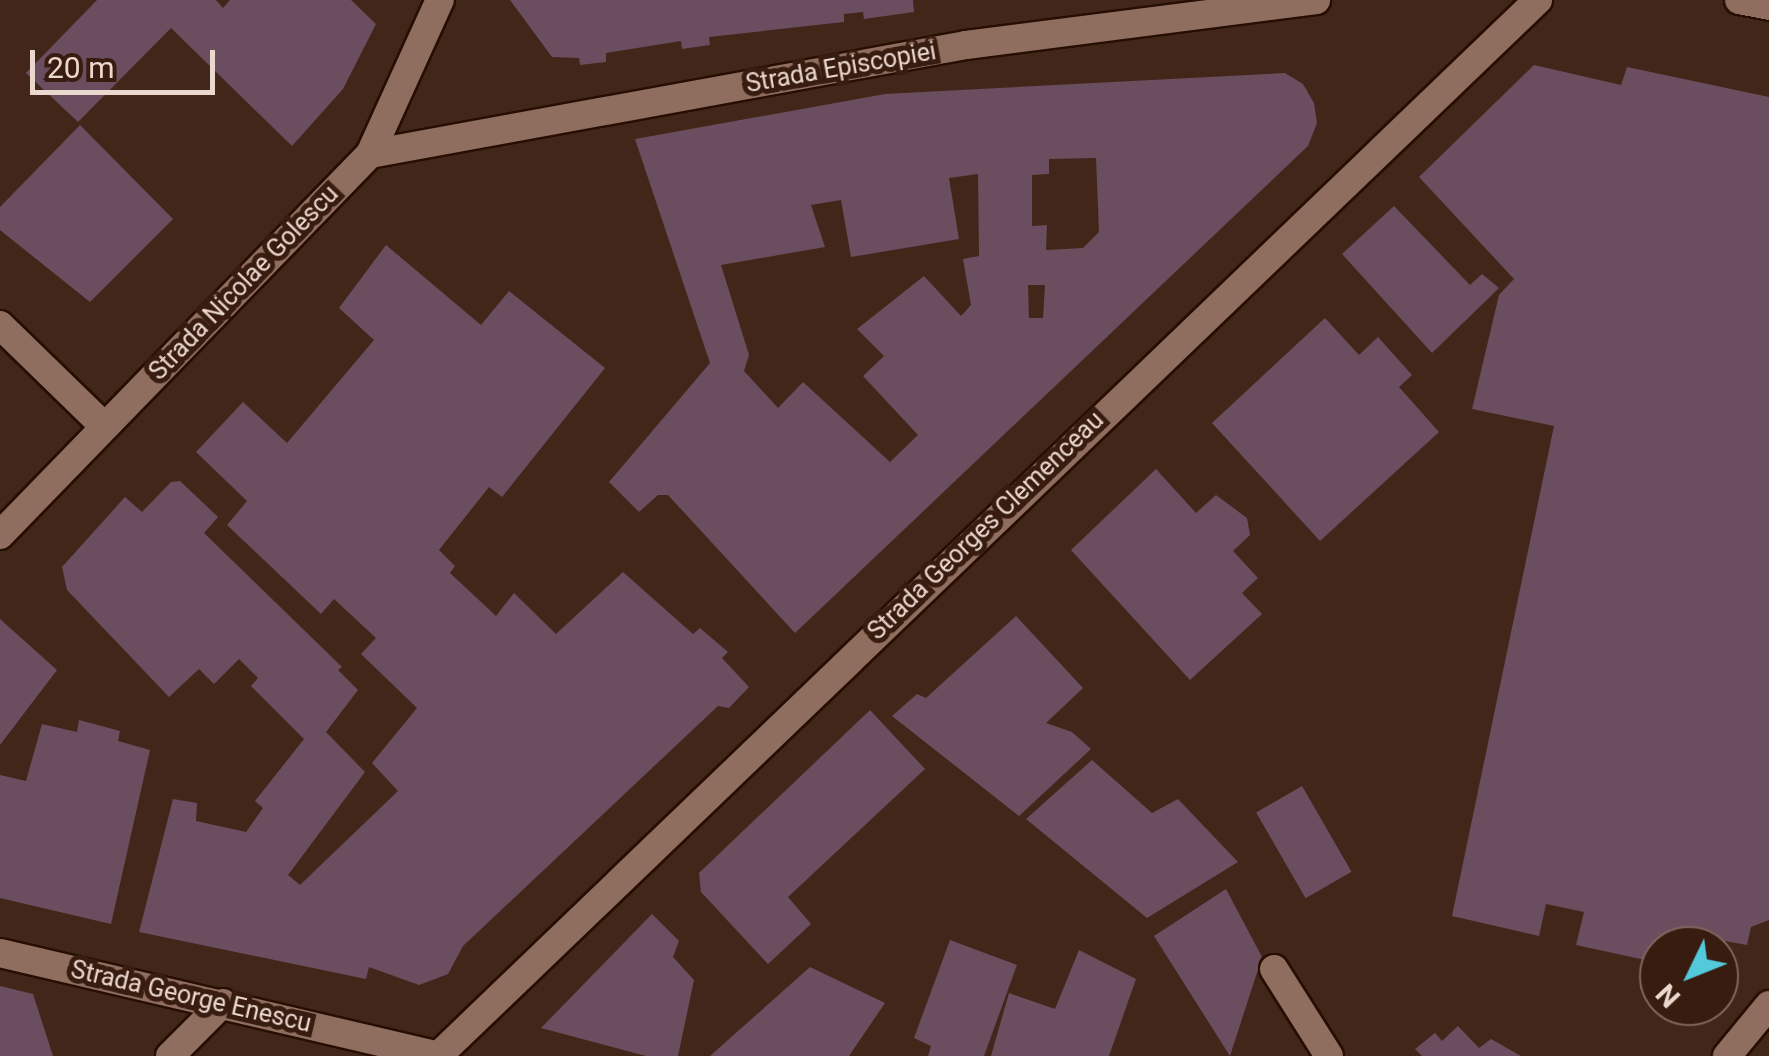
<!DOCTYPE html>
<html>
<head>
<meta charset="utf-8">
<style>
	body { margin:0 }
	#map { position:relative; width:1769px; height:1056px; overflow:hidden; background:#422619; font-family:Roboto,sans-serif }
	div>[style] { position:absolute }
	.building>* { inset:0; background:#6b4d60; transform-origin:0 0 }
	.roads { filter:drop-shadow(2px 0 #270e03) drop-shadow(-2px 0 #270e03) drop-shadow(0 2px #270e03) drop-shadow(0 -2px #270e03) }
	.minor>* { height:28px; margin:-14px; padding:0 14px; transform-origin:14px; border-radius:14px; background:#906e5f }
	.tertiary>* { height:28px; margin:-14px; padding:0 14px; transform-origin:14px; border-radius:14px; background:#906e5f }
	span { translate:-50% -50%; white-space:nowrap; text-align:center; line-height:1.15; -webkit-text-stroke:10px #371c0f; paint-order:stroke }
	.street-label { font-size:25px; color:#ead7ce }
	.north { position:absolute; left:1639px; top:926px; width:100px; height:100px; box-sizing:border-box; background:#371c0f; border:2px solid #7f675b; border-radius:50%; rotate:227deg; font-size:28px; font-weight:700; line-height:40px; text-align:center; color:#ead7ce }
	.north::after { content:''; display:block; margin:auto; width:35px; height:45px; background:#53cadc; clip-path:polygon(50% 0,100% 100%,50% 72%,0 100%) }
	.scale { position:absolute; left:30px; top:50px; width:185px; height:45px; box-sizing:border-box; border:5px solid #ead7ce; border-top:0; padding-left:12px; font-size:30px; line-height:35px; white-space:nowrap; color:#ead7ce; -webkit-text-stroke:8px #371c0f; paint-order:stroke }
</style>
</head>
<body>
<div id="map">
	<div class="building">
		<i style="clip-path:polygon(97px 0,216px 0,223px 8px,230px 0,351px 0,376px 24px,343px 89px,292px 146px,171px 28px,78px 122px,26px 73px)"></i>
		<i style="clip-path:polygon(510px 0,913px 0,914px 12px,864px 19px,863px 12px,844px 14px,844px 22px,709px 37px,710px 45px,682px 49px,681px 41px,606px 53px,606px 62px,580px 65px,579px 58px,552px 57px)"></i>
		<i style="clip-path:polygon(1534px 65px,1621px 85px,1627px 67px,1769px 97px,1769px 920px,1751px 927px,1747px 945px,1702px 937px,1701px 946px,1659px 946px,1659px 963px,1576px 945px,1584px 912px,1546px 904px,1539px 936px,1452px 916px,1554px 426px,1472px 409px,1499px 295px,1514px 279px,1419px 177px)"></i>
		<i style="clip-path:polygon(evenodd,1285px 73px,1303px 84px,1314px 103px,1317px 123px,1308px 146px,795px 633px,668px 495px,658px 495px,639px 512px,609px 482px,710px 363px,635px 139px,885px 94px,1285px 73px,1096px 158px,1099px 232px,1083px 248px,1046px 250px,1047px 225px,1032px 226px,1032px 175px,1049px 174px,1049px 159px,1096px 158px,1285px 73px,978px 174px,979px 256px,963px 259px,971px 305px,961px 316px,924px 276px,857px 329px,884px 356px,863px 376px,918px 435px,890px 462px,803px 382px,778px 408px,744px 371px,749px 355px,721px 265px,825px 247px,811px 205px,841px 200px,851px 257px,959px 239px,949px 178px,978px 174px,1285px 73px,1028px 285px,1045px 285px,1043px 318px,1029px 318px,1028px 285px)"></i>
		<i style="clip-path:polygon(80px 125px,173px 219px,90px 302px,0 230px,0 207px)"></i>
		<i style="clip-path:polygon(1394px 206px,1470px 285px,1482px 274px,1499px 288px,1432px 353px,1342px 254px)"></i>
		<i style="clip-path:polygon(386px 245px,481px 325px,509px 291px,605px 368px,502px 497px,489px 487px,439px 550px,455px 566px,450px 573px,496px 616px,514px 593px,556px 634px,623px 572px,693px 634px,700px 628px,728px 652px,722px 658px,749px 687px,729px 708px,718px 706px,463px 946px,448px 974px,419px 985px,369px 967px,366px 979px,139px 932px,173px 799px,197px 803px,196px 821px,246px 832px,263px 808px,255px 801px,304px 739px,251px 686px,258px 678px,239px 659px,214px 684px,199px 669px,169px 697px,67px 590px,62px 567px,125px 497px,142px 512px,171px 482px,180px 481px,218px 517px,204px 533px,342px 667px,338px 670px,358px 690px,326px 732px,365px 772px,288px 875px,300px 885px,398px 791px,372px 763px,417px 708px,361px 654px,376px 638px,334px 599px,321px 614px,227px 525px,247px 501px,196px 452px,243px 402px,287px 443px,374px 340px,339px 308px)"></i>
		<i style="clip-path:polygon(1325px 318px,1359px 355px,1378px 337px,1412px 375px,1399px 387px,1439px 432px,1320px 541px,1212px 423px)"></i>
		<i style="clip-path:polygon(1156px 469px,1196px 513px,1216px 495px,1247px 518px,1250px 535px,1233px 551px,1258px 578px,1242px 593px,1262px 614px,1190px 680px,1071px 550px)"></i>
		<i style="clip-path:polygon(1016px 616px,1083px 688px,1046px 723px,1072px 732px,1091px 749px,1019px 816px,892px 716px,917px 694px,926px 698px)"></i>
		<i style="clip-path:polygon(0 619px,57px 670px,0 745px)"></i>
		<i style="clip-path:polygon(870px 710px,925px 769px,788px 897px,811px 924px,768px 964px,701px 892px,699px 873px)"></i>
		<i style="clip-path:polygon(79px 720px,120px 731px,118px 741px,150px 750px,111px 924px,0 898px,0 775px,26px 781px,42px 724px,77px 732px)"></i>
		<i style="clip-path:polygon(1092px 760px,1152px 813px,1178px 799px,1238px 862px,1147px 918px,1026px 819px)"></i>
		<i style="left:1302px;top:786px;width:99px;height:53px;rotate:60deg"></i>
		<i style="clip-path:polygon(1226px 889px,1262px 957px,1230px 1056px,1154px 936px)"></i>
		<i style="clip-path:polygon(652px 914px,679px 941px,673px 957px,694px 980px,678px 1056px,646px 1056px,541px 1028px)"></i>
		<i style="clip-path:polygon(950px 940px,1017px 965px,984px 1056px,928px 1056px,931px 1046px,914px 1038px)"></i>
		<i style="clip-path:polygon(1079px 950px,1136px 979px,1109px 1056px,991px 1056px,1009px 993px,1055px 1009px)"></i>
		<i style="clip-path:polygon(810px 967px,885px 1003px,849px 1056px,710px 1056px)"></i>
		<i style="clip-path:polygon(0 986px,33px 994px,53px 1056px,0 1056px)"></i>
		<i style="clip-path:polygon(1458px 1026px,1479px 1048px,1491px 1039px,1521px 1056px,1422px 1056px,1415px 1049px,1435px 1033px,1442px 1041px)"></i>
	</div>
	<div class="roads">
		<div class="minor">
			<i style="left:370px;top:154px;width:169px;rotate:-65.6deg"></i>
			<i style="left:0;top:325px;width:145px;rotate:44.2deg"></i>
			<i style="left:0;top:953px;width:451px;rotate:13.2deg"></i>
			<i style="left:1274px;top:969px;width:103px;rotate:57.7deg"></i>
			<i style="left:170px;top:1056px;width:75px;rotate:-45deg"></i>
			<i style="left:438px;top:1056px;width:1525px;rotate:-43.83deg"></i>
			<i style="left:1727px;top:1056px;width:66px;rotate:-50.5deg"></i>
		</div>
		<div class="tertiary">
			<i style="left:1739px;top:0;width:31px;rotate:11deg"></i>
			<i style="left:0;top:535px;width:531px;rotate:-45.84deg"></i>
			<i style="left:370px;top:154px;width:606px;rotate:-10.36deg"></i>
			<i style="left:966px;top:45px;width:353px;rotate:-7.3deg"></i>
		</div>
	</div>
	<div class="street-label">
		<span style="left:841px;top:68px;rotate:-10deg">Strada Episcopiei</span>
		<span style="left:244px;top:283px;rotate:-46deg">Strada Nicolae Golescu</span>
		<span style="left:986px;top:526px;rotate:-44deg">Strada Georges Clemenceau</span>
		<span style="left:191px;top:997px;rotate:13deg">Strada George Enescu</span>
	</div>
	<div class="north">N</div>
	<div class="scale">20 m</div>
</div>
</body>
</html>
